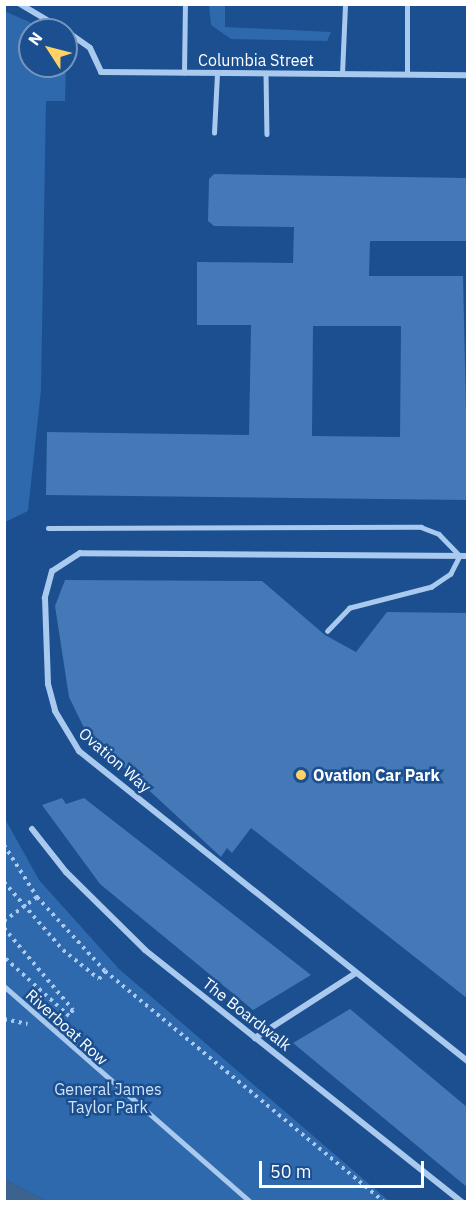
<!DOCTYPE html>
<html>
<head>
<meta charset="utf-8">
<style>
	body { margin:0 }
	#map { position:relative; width:472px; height:1206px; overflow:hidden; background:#1b4f8f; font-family:"IBM Plex Sans",sans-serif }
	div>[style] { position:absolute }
	.green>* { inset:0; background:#2e69ad }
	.water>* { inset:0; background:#3c6290 }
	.building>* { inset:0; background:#4478b7 }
	.path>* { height:4px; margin-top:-2px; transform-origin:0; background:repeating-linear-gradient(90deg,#a9c9ee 0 3px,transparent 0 7.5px) }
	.lane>* { height:4.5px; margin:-2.25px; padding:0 2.25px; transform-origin:2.25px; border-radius:2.25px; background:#a9c9ee }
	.street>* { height:6px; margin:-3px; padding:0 3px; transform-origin:3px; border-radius:3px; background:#a9c9ee }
	.dots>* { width:16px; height:16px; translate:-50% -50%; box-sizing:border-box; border:3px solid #1b4f8f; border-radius:50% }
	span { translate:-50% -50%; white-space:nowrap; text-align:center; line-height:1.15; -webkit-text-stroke:5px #1b4f8f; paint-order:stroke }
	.street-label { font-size:16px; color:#fff }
	.poi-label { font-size:16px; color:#fff; font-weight:700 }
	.left { translate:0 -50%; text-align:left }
	.park-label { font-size:16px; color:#cfe3fa }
	.frame { position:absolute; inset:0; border:6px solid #fff; pointer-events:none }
	.north { position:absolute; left:18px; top:18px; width:60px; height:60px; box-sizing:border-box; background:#1b4f8f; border:2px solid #7695bc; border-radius:50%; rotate:306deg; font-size:16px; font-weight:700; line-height:24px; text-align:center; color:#fff }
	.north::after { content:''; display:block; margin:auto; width:21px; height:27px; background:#ffd166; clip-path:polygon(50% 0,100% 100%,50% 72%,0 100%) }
	.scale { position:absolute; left:259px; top:1161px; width:165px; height:27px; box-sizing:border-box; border:3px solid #fff; border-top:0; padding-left:8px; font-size:18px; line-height:21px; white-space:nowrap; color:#fff; -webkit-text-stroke:4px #1b4f8f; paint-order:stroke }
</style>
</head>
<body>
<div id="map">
	<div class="green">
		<i style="clip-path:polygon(209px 5px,225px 5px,225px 27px,331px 32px,327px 41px,231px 39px,211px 25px)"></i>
		<i style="clip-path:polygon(4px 11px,48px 30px,30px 30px,30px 66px,66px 66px,65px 101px,46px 101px,41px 390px,28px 511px,5px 522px)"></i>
		<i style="clip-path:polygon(4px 817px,39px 880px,119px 969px,389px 1201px,46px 1201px,5px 1179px)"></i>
	</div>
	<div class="water">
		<i style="clip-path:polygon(4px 1179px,5px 1179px,46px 1201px,5px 1201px)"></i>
	</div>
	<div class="building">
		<i style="clip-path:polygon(evenodd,214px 174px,467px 178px,467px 241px,370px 241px,369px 276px,463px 276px,468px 500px,46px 495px,47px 432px,249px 435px,251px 325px,197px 325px,197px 262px,293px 263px,294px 227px,214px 226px,208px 221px,209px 179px,214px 174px,313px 326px,401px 326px,400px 437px,312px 436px,313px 326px)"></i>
		<i style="clip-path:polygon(65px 580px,262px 581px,325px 635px,356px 652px,387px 612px,468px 613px,468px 999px,251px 828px,232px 853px,227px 848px,221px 857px,86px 732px,69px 697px,55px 606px)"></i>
		<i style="clip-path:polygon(62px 798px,66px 804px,84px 798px,311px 975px,253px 1010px,100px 884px,42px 805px)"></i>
		<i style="clip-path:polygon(350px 1009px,468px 1108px,468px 1188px,293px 1043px)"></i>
	</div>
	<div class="path">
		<i style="left:4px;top:845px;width:62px;rotate:57.6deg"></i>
		<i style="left:37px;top:897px;width:100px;rotate:47.4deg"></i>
		<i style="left:105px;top:971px;width:362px;rotate:39.6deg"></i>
		<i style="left:4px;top:882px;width:90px;rotate:49.1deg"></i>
		<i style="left:63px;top:950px;width:46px;rotate:38.9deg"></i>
		<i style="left:99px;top:979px;width:10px;rotate:-53deg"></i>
		<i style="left:4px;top:921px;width:41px;rotate:-36deg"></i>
		<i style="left:4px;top:928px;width:107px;rotate:49.9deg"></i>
		<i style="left:73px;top:1010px;width:7px;rotate:124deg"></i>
		<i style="left:69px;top:1016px;width:88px;rotate:-137.8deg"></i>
		<i style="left:4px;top:1019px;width:24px;rotate:12deg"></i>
	</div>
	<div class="lane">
		<i style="left:184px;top:73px;width:69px;rotate:-89.2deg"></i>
		<i style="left:266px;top:73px;width:61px;rotate:89.1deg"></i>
		<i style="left:342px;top:74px;width:70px;rotate:-87.5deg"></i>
		<i style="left:407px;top:74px;width:70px;rotate:-90deg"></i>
		<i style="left:214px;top:133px;width:59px;rotate:-87.1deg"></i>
		<i style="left:48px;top:528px;width:373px;rotate:-0.2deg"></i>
		<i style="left:421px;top:527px;width:19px;rotate:21deg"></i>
		<i style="left:439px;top:534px;width:30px;rotate:46deg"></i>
		<i style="left:460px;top:556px;width:20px;rotate:117deg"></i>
		<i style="left:451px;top:574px;width:23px;rotate:146deg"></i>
		<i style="left:432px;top:587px;width:85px;rotate:165.6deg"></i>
		<i style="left:350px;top:608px;width:32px;rotate:134deg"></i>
		<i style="left:4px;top:986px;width:328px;rotate:41.2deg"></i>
	</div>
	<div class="street">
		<i style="left:20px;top:4px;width:51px;rotate:30.6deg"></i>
		<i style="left:66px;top:31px;width:29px;rotate:35deg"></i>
		<i style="left:90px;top:48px;width:26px;rotate:65deg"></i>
		<i style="left:101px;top:72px;width:367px;rotate:0.5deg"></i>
		<i style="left:468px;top:556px;width:388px;rotate:-179.6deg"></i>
		<i style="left:80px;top:553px;width:33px;rotate:147deg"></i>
		<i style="left:52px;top:571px;width:28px;rotate:105deg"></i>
		<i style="left:45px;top:598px;width:86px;rotate:88deg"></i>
		<i style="left:48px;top:684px;width:28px;rotate:75deg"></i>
		<i style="left:55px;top:711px;width:47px;rotate:59deg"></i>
		<i style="left:79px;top:751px;width:498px;rotate:38.6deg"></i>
		<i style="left:32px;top:829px;width:55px;rotate:51.7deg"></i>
		<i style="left:66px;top:872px;width:111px;rotate:44.6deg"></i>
		<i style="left:145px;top:950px;width:405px;rotate:38.5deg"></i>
		<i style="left:255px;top:1038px;width:120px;rotate:-32.8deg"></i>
	</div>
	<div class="dots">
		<i style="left:301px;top:775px;background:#ffd166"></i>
	</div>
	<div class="street-label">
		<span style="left:256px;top:60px">Columbia Street</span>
		<span style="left:115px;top:760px;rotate:41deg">Ovation Way</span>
		<span style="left:247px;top:1014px;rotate:38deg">The Boardwalk</span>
		<span style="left:67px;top:1027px;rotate:42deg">Riverboat Row</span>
	</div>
	<div class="poi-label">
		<span class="left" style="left:313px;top:775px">Ovation Car Park</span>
	</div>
	<div class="park-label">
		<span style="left:108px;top:1098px">General James<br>Taylor Park</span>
	</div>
	<div class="frame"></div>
	<div class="north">N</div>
	<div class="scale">50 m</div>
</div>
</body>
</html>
